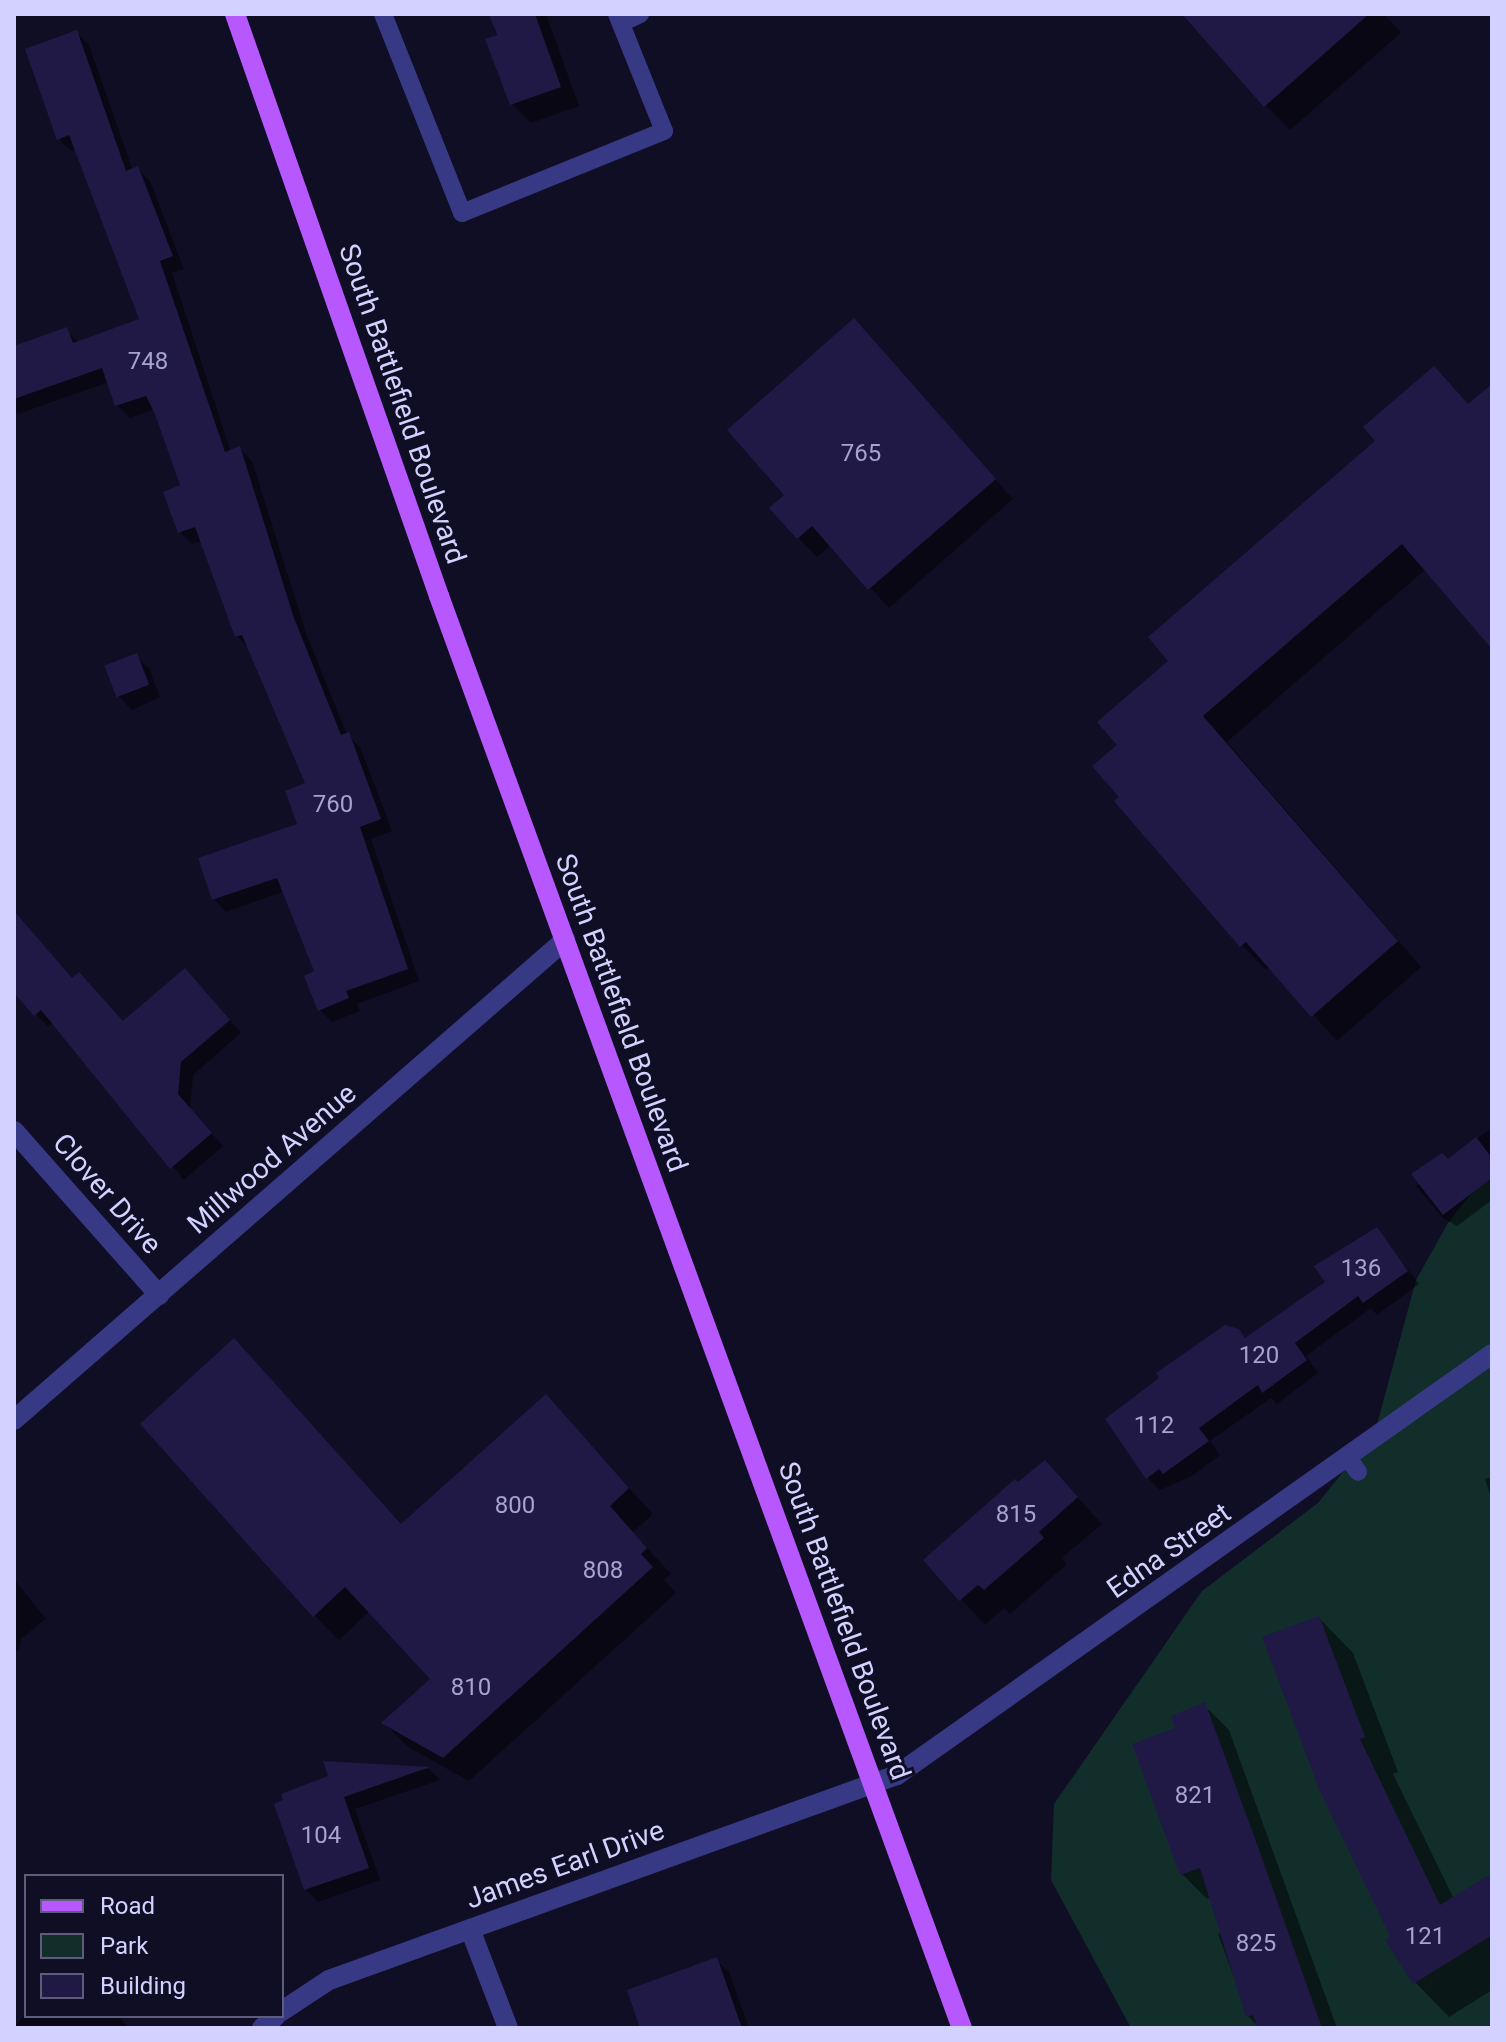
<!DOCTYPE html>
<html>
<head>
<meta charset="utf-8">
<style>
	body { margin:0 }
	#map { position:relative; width:1506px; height:2042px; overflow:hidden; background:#100e24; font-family:Roboto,sans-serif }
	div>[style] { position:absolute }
	.green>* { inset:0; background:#112e2b }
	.shadow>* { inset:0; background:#0007 }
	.building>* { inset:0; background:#201945; transform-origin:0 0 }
	.lane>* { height:18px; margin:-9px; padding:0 9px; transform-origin:9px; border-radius:9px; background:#383984 }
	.street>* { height:20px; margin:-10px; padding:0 10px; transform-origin:10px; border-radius:10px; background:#383984 }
	.primary>* { height:20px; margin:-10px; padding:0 10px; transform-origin:10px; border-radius:10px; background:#b758ff }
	span { translate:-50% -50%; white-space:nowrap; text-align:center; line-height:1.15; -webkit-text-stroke:6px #100e24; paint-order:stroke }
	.number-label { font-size:24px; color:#a6a3d0 }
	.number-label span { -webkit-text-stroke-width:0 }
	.street-label { font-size:28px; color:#d3d1ff }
	.frame { position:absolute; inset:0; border:16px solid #d3d1ff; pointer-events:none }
	.legend { position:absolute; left:24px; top:1874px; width:260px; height:144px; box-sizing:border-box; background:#100e24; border:2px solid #5e5c7c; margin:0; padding:10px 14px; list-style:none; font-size:24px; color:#d3d1ff }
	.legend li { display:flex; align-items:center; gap:16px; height:40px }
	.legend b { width:40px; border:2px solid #5e5c7c }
</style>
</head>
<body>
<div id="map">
	<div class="green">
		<i style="clip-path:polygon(1492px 1167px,1492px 2028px,1131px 2028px,1051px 1880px,1054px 1804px,1202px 1591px,1318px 1503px,1375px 1432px,1416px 1280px,1448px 1223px)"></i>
	</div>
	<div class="shadow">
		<i style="clip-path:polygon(491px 14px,546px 14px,579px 106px,531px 123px,512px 104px)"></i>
		<i style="clip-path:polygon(1199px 14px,1384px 14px,1401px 33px,1290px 130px,1266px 105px)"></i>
		<i style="clip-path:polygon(76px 32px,89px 45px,133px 171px,138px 169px,150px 181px,184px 269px,172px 273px,231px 452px,240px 449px,252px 461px,306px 633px,347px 735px,360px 747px,392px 831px,371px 839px,419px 981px,357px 1004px,360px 1011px,332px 1022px,319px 1009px,317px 973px,285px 891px,226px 912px,214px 899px,300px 825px,308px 785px,249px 649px,237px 636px,202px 541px,192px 544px,180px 532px,183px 486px,155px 409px,130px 418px,117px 405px,109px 382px,18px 414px,14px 410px,14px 348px,66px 330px,80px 343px,141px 320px,77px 149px,71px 151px,59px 139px)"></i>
		<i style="clip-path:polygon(854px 320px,1013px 499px,889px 608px,831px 545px,817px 557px,798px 538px,787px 495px)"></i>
		<i style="clip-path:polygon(1434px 368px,1469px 406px,1492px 387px,1492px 643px,1426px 569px,1227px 742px,1421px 967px,1337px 1041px,1270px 967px,1266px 970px,1242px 945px,1122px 798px,1119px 745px,1171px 661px,1377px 441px)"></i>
		<i style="clip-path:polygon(136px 656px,149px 668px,160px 697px,132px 710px,119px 697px)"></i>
		<i style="clip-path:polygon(14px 917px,73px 980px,124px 1023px,198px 983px,241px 1033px,193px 1075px,190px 1109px,223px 1146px,184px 1180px,53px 1022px,48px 1027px,14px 990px)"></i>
		<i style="clip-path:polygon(1492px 1127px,1492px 1200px,1457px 1226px,1443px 1218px,1416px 1186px)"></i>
		<i style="clip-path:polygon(1377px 1230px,1419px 1284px,1377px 1315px,1371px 1308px,1306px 1356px,1318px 1373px,1277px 1404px,1271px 1398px,1210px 1441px,1220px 1455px,1192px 1476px,1160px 1490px,1147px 1477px,1238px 1331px,1247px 1340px,1328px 1282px)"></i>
		<i style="clip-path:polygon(234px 1341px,402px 1525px,546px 1397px,653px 1514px,633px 1532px,671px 1574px,664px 1580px,676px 1593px,469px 1781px,408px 1747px,384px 1723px,433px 1680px,370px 1611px,339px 1640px,314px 1615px)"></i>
		<i style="clip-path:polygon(1045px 1462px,1102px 1524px,1062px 1558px,1067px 1564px,1010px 1614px,1004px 1608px,985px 1625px,925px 1560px)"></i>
		<i style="clip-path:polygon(1492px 1477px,1492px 1500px,1485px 1479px)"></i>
		<i style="clip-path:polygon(14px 1579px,46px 1619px,21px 1639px,19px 1651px,14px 1650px)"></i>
		<i style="clip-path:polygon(1319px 1618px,1353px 1653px,1398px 1772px,1393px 1774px,1454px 1899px,1492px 1875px,1492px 1990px,1449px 2017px,1415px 1982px,1393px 1937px)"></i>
		<i style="clip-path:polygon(1204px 1705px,1229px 1730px,1337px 2028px,1260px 2028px,1248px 2016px,1218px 1934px,1225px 1932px,1213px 1897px,1207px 1899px,1182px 1874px,1135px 1745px,1178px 1729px)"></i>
		<i style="clip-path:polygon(326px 1763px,429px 1769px,440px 1780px,355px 1809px,380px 1880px,318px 1902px,306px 1889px,331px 1777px)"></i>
		<i style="clip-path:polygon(716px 1960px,729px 1972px,749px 2028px,643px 2028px)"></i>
		<i style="clip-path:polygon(26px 2013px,118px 2016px,129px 2028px,14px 2028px)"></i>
	</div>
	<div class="building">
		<i style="clip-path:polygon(489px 14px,535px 14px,561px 87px,510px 105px,485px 39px,497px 35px)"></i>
		<i style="clip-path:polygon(1182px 14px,1369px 14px,1264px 107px)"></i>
		<i style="clip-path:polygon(77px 30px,126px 171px,138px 166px,173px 256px,160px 261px,225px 452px,240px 446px,294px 618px,341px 735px,349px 732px,381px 819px,360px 827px,408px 969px,346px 991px,349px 998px,318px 1011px,304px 976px,314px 971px,277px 878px,212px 900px,198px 858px,297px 824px,285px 791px,305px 783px,242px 635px,235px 637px,195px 527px,178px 533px,163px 492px,180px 485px,155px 414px,146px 396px,115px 406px,102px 368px,14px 399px,14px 346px,67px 327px,73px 343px,139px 319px,69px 135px,57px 140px,25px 49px)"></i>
		<i style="clip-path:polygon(854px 318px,996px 479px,868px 590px,812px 526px,797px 539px,769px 508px,784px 495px,727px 430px)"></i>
		<i style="clip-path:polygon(1434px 366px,1468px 404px,1492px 384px,1492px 649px,1402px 544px,1203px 716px,1398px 941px,1311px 1017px,1246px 942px,1240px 947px,1114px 801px,1119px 797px,1092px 766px,1117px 745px,1097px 722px,1168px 661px,1148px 637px,1375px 441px,1363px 427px)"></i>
		<i style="left:137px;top:653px;width:34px;height:35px;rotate:69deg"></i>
		<i style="clip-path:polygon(14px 911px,72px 978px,79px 972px,123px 1021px,185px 968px,230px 1020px,181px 1062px,178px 1094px,212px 1133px,170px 1169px,41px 1010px,34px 1016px,14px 993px)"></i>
		<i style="clip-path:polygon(1476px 1137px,1492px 1158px,1492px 1178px,1443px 1215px,1411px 1174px,1442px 1153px,1448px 1159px)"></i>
		<i style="clip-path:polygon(1377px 1227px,1408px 1271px,1363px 1303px,1358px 1296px,1295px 1343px,1307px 1360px,1262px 1393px,1258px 1385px,1199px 1428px,1209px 1441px,1163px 1474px,1159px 1469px,1146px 1479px,1105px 1419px,1159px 1378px,1156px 1373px,1225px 1325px,1239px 1329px,1245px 1338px,1325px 1282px,1314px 1266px)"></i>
		<i style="clip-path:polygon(234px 1338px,401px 1524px,546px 1394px,629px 1488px,610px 1506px,647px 1548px,641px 1554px,653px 1567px,443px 1758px,381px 1723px,430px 1679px,345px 1587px,313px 1617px,140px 1424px)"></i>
		<i style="clip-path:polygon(1045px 1460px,1078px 1497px,1039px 1532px,1044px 1538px,984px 1590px,978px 1585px,959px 1601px,923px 1560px,1015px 1479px,1018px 1482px)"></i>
		<i style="clip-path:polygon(1319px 1616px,1365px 1737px,1360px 1739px,1440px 1905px,1492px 1873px,1492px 1935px,1413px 1984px,1385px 1940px,1390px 1936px,1319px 1789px,1262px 1637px)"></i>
		<i style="clip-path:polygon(1205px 1702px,1258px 1847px,1322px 2028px,1258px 2028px,1253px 2015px,1246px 2017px,1200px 1868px,1180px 1875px,1132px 1744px,1175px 1728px,1171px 1716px)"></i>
		<i style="clip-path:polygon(323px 1761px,430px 1767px,344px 1797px,369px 1868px,304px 1890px,274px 1804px,283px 1800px,281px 1794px,328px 1776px)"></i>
		<i style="clip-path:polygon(717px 1957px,742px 2028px,640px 2028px,627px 1990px)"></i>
	</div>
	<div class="lane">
		<i style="left:383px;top:14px;width:214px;rotate:68.3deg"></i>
		<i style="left:462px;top:213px;width:218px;rotate:-22.1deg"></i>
		<i style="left:664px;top:131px;width:126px;rotate:-111.9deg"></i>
		<i style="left:621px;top:23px;width:21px;rotate:-25deg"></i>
		<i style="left:1348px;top:1458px;width:17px;rotate:54deg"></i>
	</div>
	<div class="street">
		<i style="left:14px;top:1131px;width:219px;rotate:48.5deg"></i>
		<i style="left:14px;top:1420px;width:731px;rotate:-41.06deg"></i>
		<i style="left:470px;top:1929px;width:106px;rotate:69deg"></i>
		<i style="left:282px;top:2011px;width:56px;rotate:-33.4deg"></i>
		<i style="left:329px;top:1980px;width:604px;rotate:-19.85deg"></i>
		<i style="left:897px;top:1775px;width:729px;rotate:-35.28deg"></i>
		<i style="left:262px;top:2028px;width:18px;rotate:-41deg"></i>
	</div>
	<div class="primary">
		<i style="left:235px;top:14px;width:617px;rotate:70.68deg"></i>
		<i style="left:439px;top:596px;width:1525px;rotate:69.94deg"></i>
	</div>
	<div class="number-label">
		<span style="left:148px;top:362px">748</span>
		<span style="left:861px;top:454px">765</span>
		<span style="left:333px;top:805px">760</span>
		<span style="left:1361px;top:1269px">136</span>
		<span style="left:1259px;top:1356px">120</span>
		<span style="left:1154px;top:1426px">112</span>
		<span style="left:515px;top:1506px">800</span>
		<span style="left:1016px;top:1515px">815</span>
		<span style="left:603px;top:1571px">808</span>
		<span style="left:471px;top:1688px">810</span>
		<span style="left:1195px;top:1796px">821</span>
		<span style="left:321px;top:1836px">104</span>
		<span style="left:1425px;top:1937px">121</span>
		<span style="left:1256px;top:1944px">825</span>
	</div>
	<div class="street-label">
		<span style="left:402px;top:404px;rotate:71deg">South Battlefield Boulevard</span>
		<span style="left:621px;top:1013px;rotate:70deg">South Battlefield Boulevard</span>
		<span style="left:272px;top:1159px;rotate:-41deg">Millwood Avenue</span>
		<span style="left:107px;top:1194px;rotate:49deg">Clover Drive</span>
		<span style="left:1169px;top:1551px;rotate:-35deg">Edna Street</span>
		<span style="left:844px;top:1621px;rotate:70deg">South Battlefield Boulevard</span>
		<span style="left:565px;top:1865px;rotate:-20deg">James Earl Drive</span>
	</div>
	<div class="frame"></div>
	<ul class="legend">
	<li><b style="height:10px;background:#b758ff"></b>Road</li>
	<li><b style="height:22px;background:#112e2b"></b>Park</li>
	<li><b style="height:22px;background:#201945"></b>Building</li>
	</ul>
</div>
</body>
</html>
